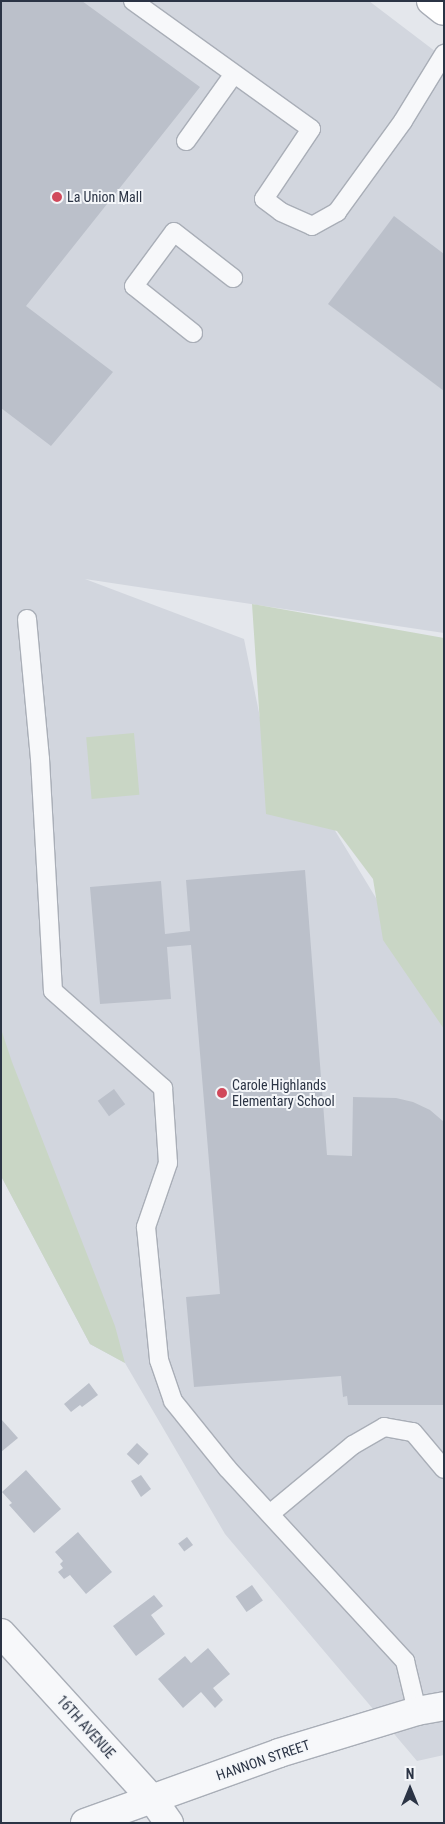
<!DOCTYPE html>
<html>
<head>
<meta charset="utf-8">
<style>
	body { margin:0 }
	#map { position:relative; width:445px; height:1824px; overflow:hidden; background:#e4e7ec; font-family:"Roboto Condensed",sans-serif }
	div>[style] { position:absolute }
	.built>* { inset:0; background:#d2d6de }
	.green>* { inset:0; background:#c9d6c5; transform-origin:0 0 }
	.building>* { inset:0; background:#bbc0ca; transform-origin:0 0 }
	.roads { filter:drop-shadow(1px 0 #a9aeb7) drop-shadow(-1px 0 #a9aeb7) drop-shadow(0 1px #a9aeb7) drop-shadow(0 -1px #a9aeb7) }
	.lane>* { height:18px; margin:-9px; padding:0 9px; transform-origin:9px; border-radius:9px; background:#f7f8fa }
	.street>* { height:28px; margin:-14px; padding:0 14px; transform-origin:14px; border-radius:14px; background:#f7f8fa }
	.primary>* { height:28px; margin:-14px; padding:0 14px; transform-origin:14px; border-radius:14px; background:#fff }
	.dots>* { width:14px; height:14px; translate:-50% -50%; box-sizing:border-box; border:2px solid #f4f6f9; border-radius:50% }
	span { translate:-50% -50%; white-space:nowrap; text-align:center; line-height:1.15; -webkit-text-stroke:4px #f4f6f9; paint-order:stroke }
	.poi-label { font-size:14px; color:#2b3445 }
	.left { translate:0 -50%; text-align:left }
	.street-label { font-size:14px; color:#2b3445 }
	.frame { position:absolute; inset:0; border:2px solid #2b3445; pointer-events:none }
	.north { position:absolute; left:385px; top:1764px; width:50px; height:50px; -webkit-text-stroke:4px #f4f6f9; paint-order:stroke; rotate:0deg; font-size:14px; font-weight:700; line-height:20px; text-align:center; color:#2b3445 }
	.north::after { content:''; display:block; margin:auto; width:18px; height:22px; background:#2b3445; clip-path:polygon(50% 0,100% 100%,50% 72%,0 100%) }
</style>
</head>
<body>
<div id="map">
	<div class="built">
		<i style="clip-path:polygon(1px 1px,369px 1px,444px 58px,444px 633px,85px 579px,244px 639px,275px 791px,328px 819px,444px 1010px,444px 1755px,417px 1761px,225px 1534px,125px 1363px,90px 1344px,1px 1176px)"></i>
	</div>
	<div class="green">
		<i style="clip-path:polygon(252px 604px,444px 638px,444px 1029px,383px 940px,373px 879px,337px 831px,266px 814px)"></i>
		<i style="left:134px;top:733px;width:62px;height:48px;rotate:85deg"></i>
		<i style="clip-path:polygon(1px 1029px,12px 1062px,115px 1326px,125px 1363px,90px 1344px,1px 1176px)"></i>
	</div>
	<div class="building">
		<i style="clip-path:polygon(1px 1px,82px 1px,200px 87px,26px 306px,113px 372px,51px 446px,1px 408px)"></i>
		<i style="clip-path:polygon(394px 216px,444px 254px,444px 391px,328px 304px)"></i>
		<i style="clip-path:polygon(305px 870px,327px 1155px,352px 1156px,353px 1097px,396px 1098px,413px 1102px,430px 1110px,444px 1122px,444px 1405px,348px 1405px,347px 1396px,343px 1397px,341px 1376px,194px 1387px,186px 1297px,220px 1294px,191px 945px,167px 947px,171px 999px,100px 1004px,90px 887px,161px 881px,165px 934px,190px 931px,186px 880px)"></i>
		<i style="left:114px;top:1089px;width:19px;height:20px;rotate:54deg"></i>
		<i style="clip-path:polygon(89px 1383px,98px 1395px,82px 1407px,80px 1405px,71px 1412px,64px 1404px)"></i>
		<i style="clip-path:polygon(1px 1419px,18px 1438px,1px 1452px)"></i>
		<i style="left:137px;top:1443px;width:16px;height:15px;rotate:43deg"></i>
		<i style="clip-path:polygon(26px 1470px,61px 1509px,34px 1533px,9px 1505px,12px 1503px,2px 1492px)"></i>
		<i style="clip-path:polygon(141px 1475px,151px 1489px,141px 1497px,131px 1481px)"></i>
		<i style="clip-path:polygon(78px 1532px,112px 1572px,86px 1594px,70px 1575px,64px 1579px,58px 1572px,63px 1568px,60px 1564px,63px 1561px,55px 1552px)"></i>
		<i style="left:187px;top:1537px;width:10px;height:11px;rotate:53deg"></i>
		<i style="left:252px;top:1585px;width:19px;height:20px;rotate:55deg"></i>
		<i style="clip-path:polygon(154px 1595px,163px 1606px,151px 1615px,165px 1634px,136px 1656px,113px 1626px)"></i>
		<i style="clip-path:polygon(208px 1648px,230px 1674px,213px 1688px,223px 1700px,215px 1708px,201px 1692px,183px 1708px,158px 1679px,185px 1656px,191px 1663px)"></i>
	</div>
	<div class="roads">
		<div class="lane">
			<i style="left:133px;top:1px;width:219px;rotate:35.7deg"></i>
			<i style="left:311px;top:129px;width:84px;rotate:123.9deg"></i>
			<i style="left:264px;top:199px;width:21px;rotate:37deg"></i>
			<i style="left:281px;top:212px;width:34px;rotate:24deg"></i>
			<i style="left:312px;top:226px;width:29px;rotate:-29deg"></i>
			<i style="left:337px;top:212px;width:112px;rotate:-54deg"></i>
			<i style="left:403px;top:121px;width:79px;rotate:-58.5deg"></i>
			<i style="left:186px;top:141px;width:82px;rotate:-54.4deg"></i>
			<i style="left:193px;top:333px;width:75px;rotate:-141.5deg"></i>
			<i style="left:134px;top:286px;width:67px;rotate:-53.5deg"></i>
			<i style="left:174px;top:232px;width:75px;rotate:37.9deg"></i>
			<i style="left:27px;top:619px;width:141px;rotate:84.7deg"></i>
			<i style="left:40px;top:759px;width:232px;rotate:86.8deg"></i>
			<i style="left:53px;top:991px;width:147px;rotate:41.4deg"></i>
			<i style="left:163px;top:1088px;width:75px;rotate:86.2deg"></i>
			<i style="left:168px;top:1163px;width:68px;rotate:109deg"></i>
			<i style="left:146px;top:1227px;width:134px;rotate:84.4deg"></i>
			<i style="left:159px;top:1360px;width:43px;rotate:71.1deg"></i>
			<i style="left:173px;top:1401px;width:86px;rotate:51.1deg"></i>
			<i style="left:227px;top:1468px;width:263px;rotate:47.3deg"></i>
			<i style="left:405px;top:1661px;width:51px;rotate:76.5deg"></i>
			<i style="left:271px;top:1513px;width:107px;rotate:-39.7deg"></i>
			<i style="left:353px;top:1445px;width:36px;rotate:-30deg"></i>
			<i style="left:384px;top:1427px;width:29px;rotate:10deg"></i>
			<i style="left:413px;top:1432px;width:48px;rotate:50deg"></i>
		</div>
		<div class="street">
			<i style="left:1px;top:1633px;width:226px;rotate:47.7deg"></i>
			<i style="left:153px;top:1800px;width:28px;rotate:55deg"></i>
			<i style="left:85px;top:1823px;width:206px;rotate:-19.8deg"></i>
			<i style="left:279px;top:1753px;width:144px;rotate:-16.9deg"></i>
			<i style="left:417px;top:1711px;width:27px;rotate:-10deg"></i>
		</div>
		<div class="primary">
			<i style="left:431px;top:1px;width:16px;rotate:38deg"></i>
		</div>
	</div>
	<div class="dots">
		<i style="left:57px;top:197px;background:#d1495b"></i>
		<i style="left:222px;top:1093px;background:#d1495b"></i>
	</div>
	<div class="poi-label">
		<span class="left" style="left:67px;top:197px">La Union Mall</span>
		<span class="left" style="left:232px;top:1093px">Carole Highlands<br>Elementary School</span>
	</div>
	<div class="street-label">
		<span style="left:86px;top:1727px;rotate:48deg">16TH AVENUE</span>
		<span style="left:263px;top:1760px;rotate:-19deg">HANNON STREET</span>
	</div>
	<div class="frame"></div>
	<div class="north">N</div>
</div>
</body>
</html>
